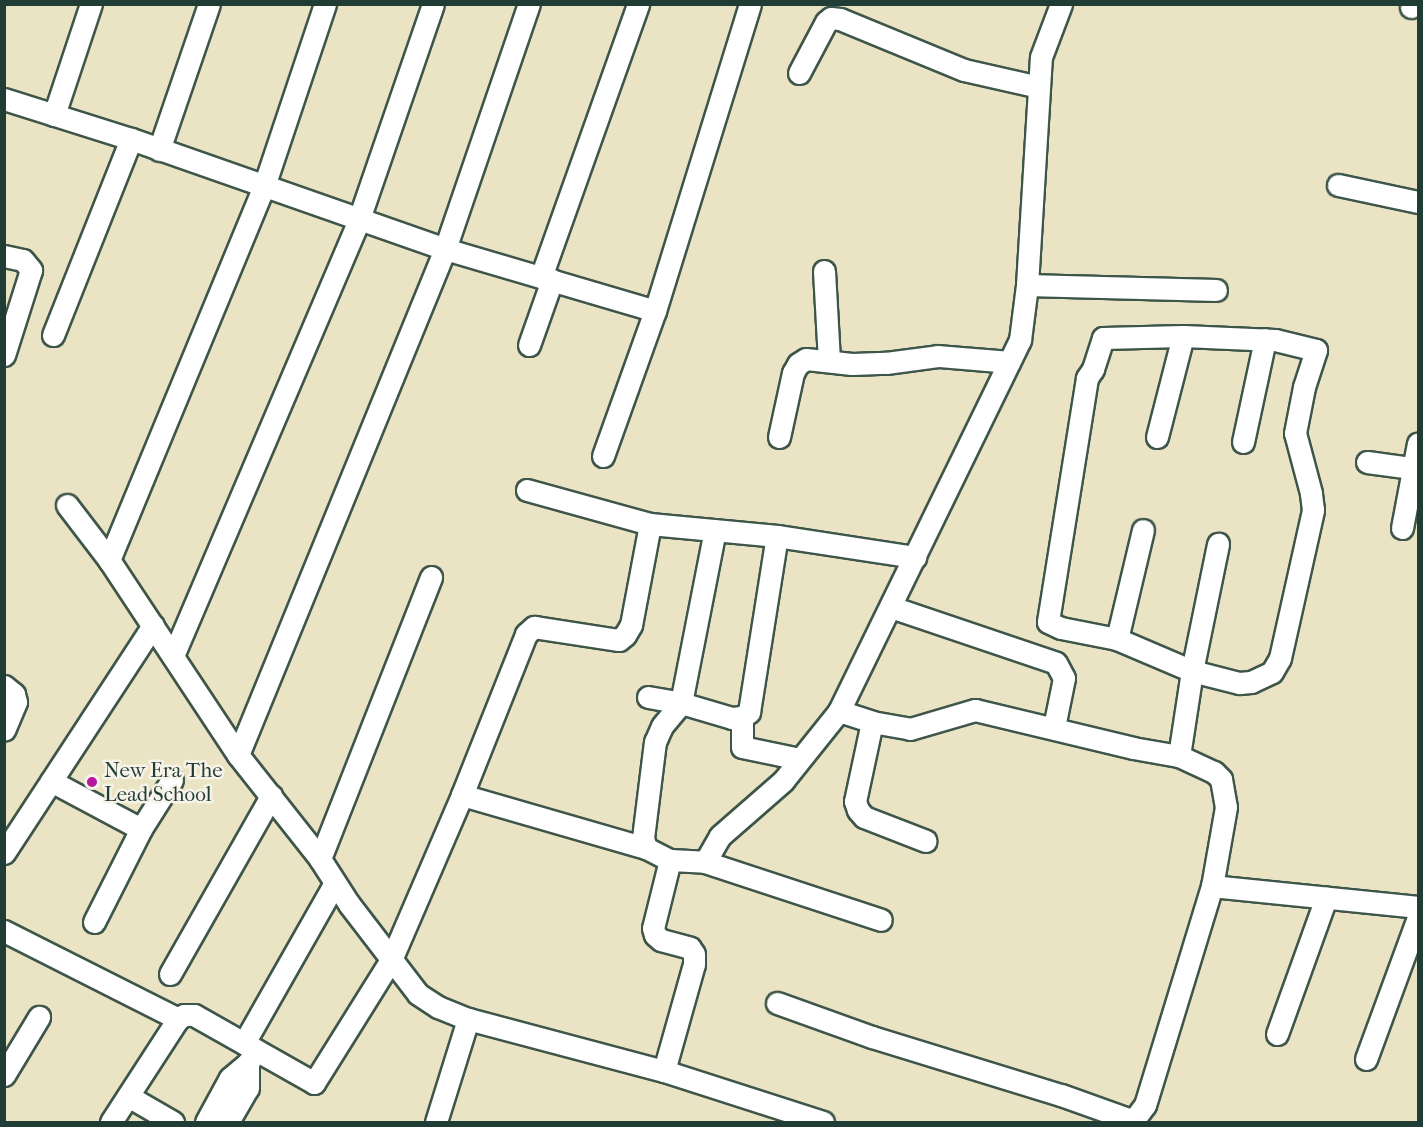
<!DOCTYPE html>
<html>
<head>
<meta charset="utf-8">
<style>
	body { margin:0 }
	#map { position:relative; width:1423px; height:1127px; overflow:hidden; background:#ebe4c4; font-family:"IM FELL French Canon",serif }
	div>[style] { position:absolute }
	.roads { filter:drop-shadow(2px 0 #3e564a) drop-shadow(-2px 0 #3e564a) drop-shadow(0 2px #3e564a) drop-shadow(0 -2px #3e564a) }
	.minor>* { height:21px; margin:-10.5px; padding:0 10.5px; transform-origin:10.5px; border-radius:10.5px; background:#fff }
	.dots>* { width:16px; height:16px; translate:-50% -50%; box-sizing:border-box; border:3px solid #f7f3e8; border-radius:50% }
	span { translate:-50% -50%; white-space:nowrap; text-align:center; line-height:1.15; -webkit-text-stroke:5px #f7f3e8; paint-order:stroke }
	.poi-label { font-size:21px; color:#1f3d34 }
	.left { translate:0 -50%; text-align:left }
	.frame { position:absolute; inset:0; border:6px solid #1f3d34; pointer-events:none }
</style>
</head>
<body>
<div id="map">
	<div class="roads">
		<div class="minor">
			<i style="left:325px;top:4px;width:192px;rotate:108.5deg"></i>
			<i style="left:264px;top:186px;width:405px;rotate:112.5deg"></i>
			<i style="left:109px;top:560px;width:234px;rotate:56.5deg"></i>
			<i style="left:238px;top:755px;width:132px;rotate:51.7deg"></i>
			<i style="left:320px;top:859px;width:54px;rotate:57.2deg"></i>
			<i style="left:349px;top:904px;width:113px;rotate:52.5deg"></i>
			<i style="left:418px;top:994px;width:24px;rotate:33deg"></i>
			<i style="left:438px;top:1007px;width:32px;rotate:22deg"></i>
			<i style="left:468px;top:1019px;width:203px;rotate:14.9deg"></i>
			<i style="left:664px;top:1071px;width:167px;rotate:17.8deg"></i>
			<i style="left:1411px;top:7px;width:3px;rotate:-72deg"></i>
			<i style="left:799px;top:73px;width:58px;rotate:-62.1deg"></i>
			<i style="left:826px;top:22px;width:6px;rotate:-39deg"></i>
			<i style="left:831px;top:18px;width:9px;rotate:6deg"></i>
			<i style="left:840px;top:19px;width:134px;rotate:22.4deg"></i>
			<i style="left:964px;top:70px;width:77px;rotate:12.8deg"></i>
			<i style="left:4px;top:99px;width:133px;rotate:17.5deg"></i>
			<i style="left:131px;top:139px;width:211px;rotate:111.7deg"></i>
			<i style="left:54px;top:115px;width:117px;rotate:-71.6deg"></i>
			<i style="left:131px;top:139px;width:333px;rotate:19.3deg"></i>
			<i style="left:445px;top:249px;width:219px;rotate:16.4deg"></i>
			<i style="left:159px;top:150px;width:154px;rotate:-71.1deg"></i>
			<i style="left:1338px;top:185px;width:82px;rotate:12deg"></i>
			<i style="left:4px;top:256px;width:19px;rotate:12deg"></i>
			<i style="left:23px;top:260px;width:13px;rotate:51deg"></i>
			<i style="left:31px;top:270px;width:89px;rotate:107.6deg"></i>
			<i style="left:824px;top:271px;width:90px;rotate:86.8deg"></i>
			<i style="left:541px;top:277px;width:290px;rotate:-70.4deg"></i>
			<i style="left:1027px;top:285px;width:189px;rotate:1.5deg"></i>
			<i style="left:529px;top:345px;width:69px;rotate:-70.5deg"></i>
			<i style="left:779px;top:437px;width:66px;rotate:-77.7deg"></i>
			<i style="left:793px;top:373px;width:10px;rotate:-61deg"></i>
			<i style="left:798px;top:364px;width:9px;rotate:-32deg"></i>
			<i style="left:806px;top:359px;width:46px;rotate:6.2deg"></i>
			<i style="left:852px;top:364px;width:34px;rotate:-2deg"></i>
			<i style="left:886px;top:363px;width:52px;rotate:-7.7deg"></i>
			<i style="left:938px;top:356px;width:71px;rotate:4.8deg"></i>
			<i style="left:1157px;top:437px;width:104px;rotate:-75.6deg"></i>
			<i style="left:1243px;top:442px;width:105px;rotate:-77.9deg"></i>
			<i style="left:603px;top:456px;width:154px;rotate:-70.3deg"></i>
			<i style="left:655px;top:311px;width:321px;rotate:-72.8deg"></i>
			<i style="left:1367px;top:462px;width:51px;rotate:7.8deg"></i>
			<i style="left:527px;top:490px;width:128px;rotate:15.5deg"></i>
			<i style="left:650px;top:524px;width:128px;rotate:5.4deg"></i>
			<i style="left:777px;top:536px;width:140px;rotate:8.7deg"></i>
			<i style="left:67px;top:505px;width:69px;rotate:52.6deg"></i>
			<i style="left:1402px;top:528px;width:86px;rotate:-79.3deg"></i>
			<i style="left:891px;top:607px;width:174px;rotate:18.7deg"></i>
			<i style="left:1056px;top:663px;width:17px;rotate:62deg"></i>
			<i style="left:1064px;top:678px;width:50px;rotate:101.5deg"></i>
			<i style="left:1117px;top:639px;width:112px;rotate:-76.6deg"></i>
			<i style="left:173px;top:656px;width:475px;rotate:-66.9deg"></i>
			<i style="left:359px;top:219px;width:227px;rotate:-71deg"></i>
			<i style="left:4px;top:686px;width:13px;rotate:39deg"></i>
			<i style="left:14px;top:694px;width:8px;rotate:76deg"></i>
			<i style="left:16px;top:702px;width:30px;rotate:113deg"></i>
			<i style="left:648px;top:697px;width:34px;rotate:10deg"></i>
			<i style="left:681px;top:703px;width:176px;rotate:-78.9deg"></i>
			<i style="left:839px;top:711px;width:35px;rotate:18deg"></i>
			<i style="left:872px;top:722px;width:39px;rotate:10deg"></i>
			<i style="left:910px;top:729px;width:68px;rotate:-16.3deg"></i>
			<i style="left:975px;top:710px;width:163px;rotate:13.5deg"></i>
			<i style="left:1133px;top:748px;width:47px;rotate:9.9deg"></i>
			<i style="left:1179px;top:756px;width:38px;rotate:25deg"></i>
			<i style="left:1214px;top:772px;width:10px;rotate:45deg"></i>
			<i style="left:1221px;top:779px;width:28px;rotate:80deg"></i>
			<i style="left:1226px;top:807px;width:80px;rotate:100deg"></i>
			<i style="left:1212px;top:886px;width:229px;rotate:107deg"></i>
			<i style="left:1145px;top:1105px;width:21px;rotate:127deg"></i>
			<i style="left:742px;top:717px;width:30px;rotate:90deg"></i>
			<i style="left:742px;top:747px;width:59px;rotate:11.7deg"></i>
			<i style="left:872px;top:722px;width:81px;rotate:102.1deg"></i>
			<i style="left:855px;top:801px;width:9px;rotate:72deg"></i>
			<i style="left:858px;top:810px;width:9px;rotate:49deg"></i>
			<i style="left:864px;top:817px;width:66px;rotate:21.2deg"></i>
			<i style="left:238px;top:755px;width:547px;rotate:-67.75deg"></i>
			<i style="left:445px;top:249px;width:259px;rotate:-71.1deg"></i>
			<i style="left:1179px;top:756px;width:86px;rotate:-81.3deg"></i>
			<i style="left:1192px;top:671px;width:49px;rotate:14.3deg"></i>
			<i style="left:1239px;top:683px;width:12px;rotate:-5deg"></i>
			<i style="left:1251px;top:682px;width:23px;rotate:-25deg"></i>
			<i style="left:1272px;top:672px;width:16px;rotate:-60deg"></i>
			<i style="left:1280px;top:658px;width:152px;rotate:-77.4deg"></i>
			<i style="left:1313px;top:510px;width:17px;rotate:-97deg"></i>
			<i style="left:1311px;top:493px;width:62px;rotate:-104.9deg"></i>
			<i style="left:1295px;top:433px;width:47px;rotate:-78.9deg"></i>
			<i style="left:1304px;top:387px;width:39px;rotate:-72deg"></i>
			<i style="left:1316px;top:350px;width:42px;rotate:-166.3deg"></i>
			<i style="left:1275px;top:340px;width:92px;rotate:-177.5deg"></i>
			<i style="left:1183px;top:336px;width:80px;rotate:178.6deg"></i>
			<i style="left:1103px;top:338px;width:33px;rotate:108deg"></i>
			<i style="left:1093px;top:369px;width:11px;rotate:124deg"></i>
			<i style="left:1087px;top:378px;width:247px;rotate:99.1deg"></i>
			<i style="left:1048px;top:622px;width:14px;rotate:25deg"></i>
			<i style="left:1061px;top:628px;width:57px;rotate:11.1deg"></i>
			<i style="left:1117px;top:639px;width:82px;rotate:23.1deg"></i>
			<i style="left:1192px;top:671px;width:130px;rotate:-78.4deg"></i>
			<i style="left:51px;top:781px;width:102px;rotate:28.1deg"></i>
			<i style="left:462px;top:795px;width:191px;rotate:16.1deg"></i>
			<i style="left:646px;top:848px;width:27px;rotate:27deg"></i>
			<i style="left:670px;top:860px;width:70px;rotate:104deg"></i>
			<i style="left:653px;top:928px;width:7px;rotate:74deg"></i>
			<i style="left:655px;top:935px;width:8px;rotate:40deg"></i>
			<i style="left:661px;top:940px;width:30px;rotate:15deg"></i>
			<i style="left:690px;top:948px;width:7px;rotate:56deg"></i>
			<i style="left:694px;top:954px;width:10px;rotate:90deg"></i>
			<i style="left:694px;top:964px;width:111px;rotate:105.7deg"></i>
			<i style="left:646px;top:848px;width:10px;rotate:-107deg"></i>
			<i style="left:643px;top:838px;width:97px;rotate:-82.9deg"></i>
			<i style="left:655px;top:742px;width:17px;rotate:-66deg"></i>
			<i style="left:662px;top:726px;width:30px;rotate:-50deg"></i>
			<i style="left:681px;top:703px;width:53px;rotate:16.4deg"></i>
			<i style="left:732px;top:718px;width:10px;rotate:-6deg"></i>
			<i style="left:742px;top:717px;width:9px;rotate:-36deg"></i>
			<i style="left:749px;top:712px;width:178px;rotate:-81deg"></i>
			<i style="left:4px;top:853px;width:272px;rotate:-56.8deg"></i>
			<i style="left:320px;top:859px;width:303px;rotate:-68.5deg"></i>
			<i style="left:670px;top:860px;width:35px;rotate:3deg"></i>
			<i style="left:705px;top:862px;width:185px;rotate:18.2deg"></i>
			<i style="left:705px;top:862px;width:30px;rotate:-60deg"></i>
			<i style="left:720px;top:836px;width:84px;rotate:-41.1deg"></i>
			<i style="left:783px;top:781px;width:90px;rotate:-51.3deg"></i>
			<i style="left:839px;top:711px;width:413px;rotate:-64deg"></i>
			<i style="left:1020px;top:340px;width:55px;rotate:-82.7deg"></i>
			<i style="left:1027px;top:285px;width:228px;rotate:-86.5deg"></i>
			<i style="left:1041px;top:57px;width:57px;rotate:-69.3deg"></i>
			<i style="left:1212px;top:886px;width:207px;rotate:5.8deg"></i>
			<i style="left:94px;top:922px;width:104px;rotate:-63.2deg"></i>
			<i style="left:141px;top:829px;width:58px;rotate:-57.7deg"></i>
			<i style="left:4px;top:931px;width:195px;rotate:26.8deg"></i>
			<i style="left:170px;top:974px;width:205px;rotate:-60.4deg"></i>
			<i style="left:777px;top:1003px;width:101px;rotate:19.7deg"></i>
			<i style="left:872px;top:1037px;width:198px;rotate:17.1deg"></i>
			<i style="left:1061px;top:1095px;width:77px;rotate:19.6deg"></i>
			<i style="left:1277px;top:1034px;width:145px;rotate:-70.2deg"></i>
			<i style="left:244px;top:1043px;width:184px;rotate:-60.4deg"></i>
			<i style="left:1366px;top:1059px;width:150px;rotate:-69.8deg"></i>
			<i style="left:4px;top:1075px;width:68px;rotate:-58.9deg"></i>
			<i style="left:128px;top:1096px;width:52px;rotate:30deg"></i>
			<i style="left:111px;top:1122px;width:123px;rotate:-57deg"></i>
			<i style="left:178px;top:1019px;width:7px;rotate:-34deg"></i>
			<i style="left:184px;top:1015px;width:10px"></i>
			<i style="left:194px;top:1015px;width:138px;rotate:29.5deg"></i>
			<i style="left:314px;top:1083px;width:145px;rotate:-58deg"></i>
			<i style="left:391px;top:960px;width:180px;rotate:-66.7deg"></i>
			<i style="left:462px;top:795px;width:173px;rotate:-68.3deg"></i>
			<i style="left:526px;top:634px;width:11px;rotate:-41deg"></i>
			<i style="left:534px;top:627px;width:86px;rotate:8.7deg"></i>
			<i style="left:619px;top:640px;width:8px;rotate:-40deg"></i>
			<i style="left:625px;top:635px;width:12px;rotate:-59deg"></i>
			<i style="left:631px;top:625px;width:103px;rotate:-79.3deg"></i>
			<i style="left:206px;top:1122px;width:50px;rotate:-61.4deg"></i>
			<i style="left:230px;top:1078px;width:23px;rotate:-40deg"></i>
			<i style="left:228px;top:1122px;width:39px;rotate:-60deg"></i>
			<i style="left:248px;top:1088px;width:25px;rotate:-90deg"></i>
			<i style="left:248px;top:1063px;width:15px;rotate:-58deg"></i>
			<i style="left:436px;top:1122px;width:108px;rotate:-72.7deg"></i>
		</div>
	</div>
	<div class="dots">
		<i style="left:92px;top:782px;background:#b5179e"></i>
	</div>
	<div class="poi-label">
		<span class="left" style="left:104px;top:782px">New Era The<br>Lead School</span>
	</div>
	<div class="frame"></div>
</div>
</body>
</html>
